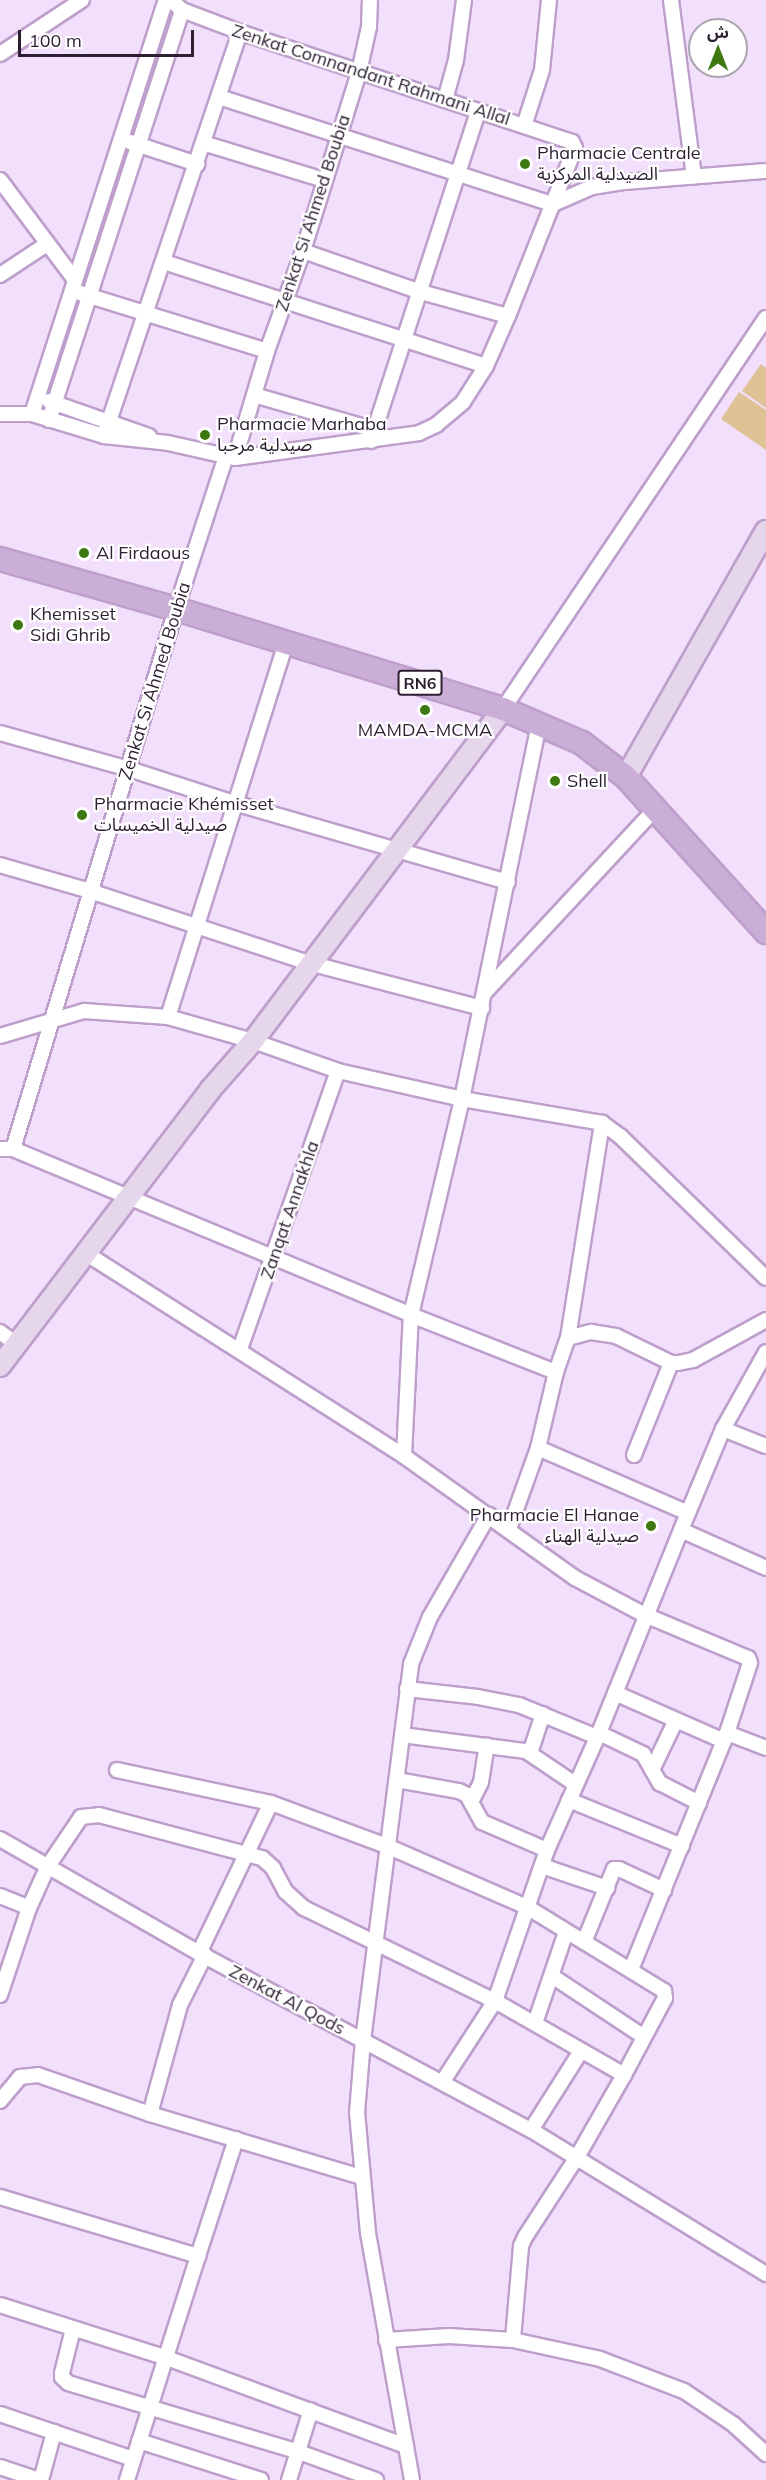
<!DOCTYPE html>
<html>
<head>
<meta charset="utf-8">
<style>
	body { margin:0 }
	#map { position:relative; width:766px; height:2480px; overflow:hidden; background:#f2dffb; font-family:Mulish,"Noto Sans Arabic",sans-serif }
	div>[style] { position:absolute }
	.green>* { inset:0; background:#dfc196 }
	.roads { filter:drop-shadow(2px 0 #be9fcb) drop-shadow(-2px 0 #be9fcb) drop-shadow(0 2px #be9fcb) drop-shadow(0 -2px #be9fcb) }
	.street>* { height:14px; margin:-7px; padding:0 7px; transform-origin:7px; border-radius:7px; background:#fff }
	.secondary>* { height:20px; margin:-10px; padding:0 10px; transform-origin:10px; border-radius:10px; background:#e5d6ec }
	.primary>* { height:22px; margin:-11px; padding:0 11px; transform-origin:11px; border-radius:11px; background:#cbaed8 }
	.dots>* { width:16px; height:16px; translate:-50% -50%; box-sizing:border-box; border:3px solid #fff; border-radius:50% }
	span { translate:-50% -50%; white-space:nowrap; text-align:center; line-height:1.15; -webkit-text-stroke:4.5px #fff; paint-order:stroke }
	.shield-label span { padding:2px 4px; background:#fff; border:2px solid; border-radius:4px; -webkit-text-stroke-width:0 }
	.shield-label { font-size:16px; color:#2b1f30; font-weight:700 }
	.street-label { font-size:18px; color:#2b1f30 }
	.poi-label { font-size:18px; color:#2b1f30 }
	.left { translate:0 -50%; text-align:left }
	.right { translate:-100% -50%; text-align:right }
	.north { position:absolute; left:688px; top:18px; width:60px; height:60px; box-sizing:border-box; background:#fff; border:2px solid #aaa5ac; border-radius:50%; rotate:0deg; font-size:16px; font-weight:700; line-height:24px; text-align:center; color:#2b1f30 }
	.north::after { content:''; display:block; margin:auto; width:21px; height:27px; background:#3d7810; clip-path:polygon(50% 0,100% 100%,50% 72%,0 100%) }
	.scale { position:absolute; left:18px; top:30px; width:176px; height:27px; box-sizing:border-box; border:3px solid #2b1f30; border-top:0; padding-left:8px; font-size:18px; line-height:21px; white-space:nowrap; color:#2b1f30; -webkit-text-stroke:4px #fff; paint-order:stroke }
</style>
</head>
<body>
<div id="map">
	<div class="green">
		<i style="clip-path:polygon(761px 364px,766px 368px,766px 408px,742px 391px)"></i>
		<i style="clip-path:polygon(739px 392px,766px 410px,766px 450px,721px 419px)"></i>
	</div>
	<div class="roads">
		<div class="street">
			<i style="left:671px;top:0;width:178px;rotate:82.6deg"></i>
			<i style="left:0;top:54px;width:98px;rotate:-33.4deg"></i>
			<i style="left:219px;top:97px;width:351px;rotate:17.8deg"></i>
			<i style="left:553px;top:204px;width:43px;rotate:-23.6deg"></i>
			<i style="left:592px;top:187px;width:33px;rotate:-9deg"></i>
			<i style="left:625px;top:182px;width:141px;rotate:-4.5deg"></i>
			<i style="left:445px;top:100px;width:41px;rotate:-74.6deg"></i>
			<i style="left:456px;top:60px;width:61px;rotate:-82.4deg"></i>
			<i style="left:524px;top:126px;width:59px;rotate:-72.2deg"></i>
			<i style="left:542px;top:70px;width:70px;rotate:-84.3deg"></i>
			<i style="left:130px;top:142px;width:71px;rotate:18.2deg"></i>
			<i style="left:203px;top:143px;width:127px;rotate:17deg"></i>
			<i style="left:0;top:180px;width:125px;rotate:53.1deg"></i>
			<i style="left:303px;top:251px;width:125px;rotate:19.2deg"></i>
			<i style="left:421px;top:292px;width:90px;rotate:15.4deg"></i>
			<i style="left:164px;top:262px;width:338px;rotate:17.9deg"></i>
			<i style="left:0;top:275px;width:56px;rotate:-33.4deg"></i>
			<i style="left:80px;top:293px;width:196px;rotate:17.2deg"></i>
			<i style="left:254px;top:395px;width:126px;rotate:16.1deg"></i>
			<i style="left:49px;top:401px;width:106px;rotate:19.3deg"></i>
			<i style="left:0;top:414px;width:32px"></i>
			<i style="left:32px;top:414px;width:75px;rotate:17deg"></i>
			<i style="left:104px;top:436px;width:64px;rotate:6.2deg"></i>
			<i style="left:168px;top:443px;width:69px;rotate:12.6deg"></i>
			<i style="left:235px;top:458px;width:186px;rotate:-7.7deg"></i>
			<i style="left:419px;top:433px;width:19px;rotate:-25deg"></i>
			<i style="left:436px;top:425px;width:35px;rotate:-40deg"></i>
			<i style="left:463px;top:402px;width:43px;rotate:-57.4deg"></i>
			<i style="left:486px;top:366px;width:55px;rotate:-66.3deg"></i>
			<i style="left:508px;top:316px;width:181px;rotate:-68.3deg"></i>
			<i style="left:575px;top:148px;width:7px;rotate:-117deg"></i>
			<i style="left:572px;top:142px;width:350px;rotate:-161.7deg"></i>
			<i style="left:240px;top:32px;width:62px;rotate:-159.2deg"></i>
			<i style="left:182px;top:10px;width:15px;rotate:-138deg"></i>
			<i style="left:32px;top:414px;width:435px;rotate:-72.1deg"></i>
			<i style="left:49px;top:420px;width:431px;rotate:-72deg"></i>
			<i style="left:104px;top:436px;width:426px;rotate:-71.4deg"></i>
			<i style="left:371px;top:441px;width:347px;rotate:-72deg"></i>
			<i style="left:235px;top:458px;width:112px;rotate:-73.3deg"></i>
			<i style="left:267px;top:351px;width:106px;rotate:-70.2deg"></i>
			<i style="left:303px;top:251px;width:188px;rotate:-72.6deg"></i>
			<i style="left:359px;top:72px;width:46px;rotate:-77.5deg"></i>
			<i style="left:369px;top:27px;width:27px;rotate:-88deg"></i>
			<i style="left:503px;top:709px;width:471px;rotate:-56.1deg"></i>
			<i style="left:0;top:733px;width:134px;rotate:15.6deg"></i>
			<i style="left:129px;top:769px;width:110px;rotate:17.9deg"></i>
			<i style="left:234px;top:803px;width:285px;rotate:16.1deg"></i>
			<i style="left:0;top:865px;width:94px;rotate:16.1deg"></i>
			<i style="left:90px;top:891px;width:231px;rotate:18.2deg"></i>
			<i style="left:309px;top:963px;width:179px;rotate:14.6deg"></i>
			<i style="left:486px;top:991px;width:247px;rotate:-47.1deg"></i>
			<i style="left:168px;top:1017px;width:392px;rotate:-72.5deg"></i>
			<i style="left:0;top:1036px;width:88px;rotate:-16.6deg"></i>
			<i style="left:84px;top:1011px;width:84px;rotate:4.1deg"></i>
			<i style="left:168px;top:1017px;width:88px;rotate:15.8deg"></i>
			<i style="left:253px;top:1041px;width:90px;rotate:19.4deg"></i>
			<i style="left:338px;top:1071px;width:127px;rotate:12.7deg"></i>
			<i style="left:462px;top:1099px;width:142px;rotate:9.7deg"></i>
			<i style="left:602px;top:1123px;width:24px;rotate:36deg"></i>
			<i style="left:621px;top:1137px;width:202px;rotate:44.2deg"></i>
			<i style="left:0;top:1149px;width:13px"></i>
			<i style="left:13px;top:1149px;width:431px;rotate:22.6deg"></i>
			<i style="left:411px;top:1315px;width:156px;rotate:21.5deg"></i>
			<i style="left:556px;top:1372px;width:36px;rotate:-71deg"></i>
			<i style="left:568px;top:1338px;width:24px;rotate:-15deg"></i>
			<i style="left:591px;top:1332px;width:25px;rotate:9deg"></i>
			<i style="left:616px;top:1336px;width:61px;rotate:26.1deg"></i>
			<i style="left:671px;top:1363px;width:7px"></i>
			<i style="left:678px;top:1363px;width:15px;rotate:-11deg"></i>
			<i style="left:693px;top:1360px;width:83px;rotate:-28.7deg"></i>
			<i style="left:13px;top:1149px;width:564px;rotate:-73.2deg"></i>
			<i style="left:176px;top:609px;width:161px;rotate:-71.9deg"></i>
			<i style="left:87px;top:1254px;width:376px;rotate:32.5deg"></i>
			<i style="left:404px;top:1456px;width:210px;rotate:35.5deg"></i>
			<i style="left:575px;top:1578px;width:79px;rotate:27.9deg"></i>
			<i style="left:645px;top:1615px;width:112px;rotate:22.7deg"></i>
			<i style="left:748px;top:1658px;width:5px;rotate:68deg"></i>
			<i style="left:750px;top:1663px;width:74px;rotate:108.2deg"></i>
			<i style="left:727px;top:1733px;width:255px;rotate:112.1deg"></i>
			<i style="left:0;top:1332px;width:21px;rotate:37deg"></i>
			<i style="left:568px;top:1338px;width:218px;rotate:-81deg"></i>
			<i style="left:240px;top:1349px;width:295px;rotate:-70.6deg"></i>
			<i style="left:723px;top:1429px;width:46px;rotate:21.6deg"></i>
			<i style="left:538px;top:1448px;width:163px;rotate:23.4deg"></i>
			<i style="left:634px;top:1455px;width:99px;rotate:-68.1deg"></i>
			<i style="left:404px;top:1456px;width:141px;rotate:-87.2deg"></i>
			<i style="left:411px;top:1315px;width:222px;rotate:-76.7deg"></i>
			<i style="left:462px;top:1099px;width:383px;rotate:-78.4deg"></i>
			<i style="left:509px;top:1529px;width:86px;rotate:-70.3deg"></i>
			<i style="left:538px;top:1448px;width:78px;rotate:-76.7deg"></i>
			<i style="left:681px;top:1530px;width:93px;rotate:24.1deg"></i>
			<i style="left:407px;top:1689px;width:71px;rotate:6.4deg"></i>
			<i style="left:478px;top:1697px;width:42px;rotate:11deg"></i>
			<i style="left:519px;top:1705px;width:84px;rotate:22.3deg"></i>
			<i style="left:615px;top:1693px;width:119px;rotate:23.8deg"></i>
			<i style="left:599px;top:1733px;width:49px;rotate:25.5deg"></i>
			<i style="left:643px;top:1754px;width:34px;rotate:60deg"></i>
			<i style="left:660px;top:1783px;width:44px;rotate:27.1deg"></i>
			<i style="left:727px;top:1733px;width:42px;rotate:21deg"></i>
			<i style="left:402px;top:1735px;width:125px;rotate:7.4deg"></i>
			<i style="left:526px;top:1751px;width:59px;rotate:34deg"></i>
			<i style="left:530px;top:1753px;width:41px;rotate:-71.6deg"></i>
			<i style="left:117px;top:1770px;width:157px;rotate:12.1deg"></i>
			<i style="left:271px;top:1803px;width:126px;rotate:20.4deg"></i>
			<i style="left:389px;top:1847px;width:150px;rotate:23.5deg"></i>
			<i style="left:527px;top:1907px;width:161px;rotate:31.5deg"></i>
			<i style="left:664px;top:1991px;width:7px;rotate:82deg"></i>
			<i style="left:665px;top:1998px;width:87px;rotate:118deg"></i>
			<i style="left:624px;top:2075px;width:95px;rotate:119.8deg"></i>
			<i style="left:577px;top:2157px;width:95px;rotate:123deg"></i>
			<i style="left:525px;top:2237px;width:10px;rotate:114deg"></i>
			<i style="left:521px;top:2246px;width:94px;rotate:94.9deg"></i>
			<i style="left:652px;top:1770px;width:55px;rotate:-64.4deg"></i>
			<i style="left:397px;top:1780px;width:63px;rotate:10.1deg"></i>
			<i style="left:459px;top:1791px;width:9px;rotate:27deg"></i>
			<i style="left:467px;top:1795px;width:31px;rotate:61deg"></i>
			<i style="left:482px;top:1822px;width:71px;rotate:23.3deg"></i>
			<i style="left:569px;top:1800px;width:122px;rotate:22.2deg"></i>
			<i style="left:471px;top:1802px;width:22px;rotate:-63deg"></i>
			<i style="left:481px;top:1782px;width:37px;rotate:-81deg"></i>
			<i style="left:0;top:1839px;width:229px;rotate:29.8deg"></i>
			<i style="left:199px;top:1953px;width:376px;rotate:28.1deg"></i>
			<i style="left:531px;top:2130px;width:276px;rotate:31.5deg"></i>
			<i style="left:542px;top:1866px;width:69px;rotate:18.7deg"></i>
			<i style="left:0;top:1896px;width:31px;rotate:22deg"></i>
			<i style="left:584px;top:1942px;width:79px;rotate:-67.7deg"></i>
			<i style="left:614px;top:1869px;width:5px"></i>
			<i style="left:619px;top:1869px;width:50px;rotate:25deg"></i>
			<i style="left:199px;top:1953px;width:166px;rotate:-64.4deg"></i>
			<i style="left:552px;top:1976px;width:110px;rotate:33.5deg"></i>
			<i style="left:0;top:1995px;width:92px;rotate:-71.6deg"></i>
			<i style="left:29px;top:1908px;width:46px;rotate:-65.7deg"></i>
			<i style="left:48px;top:1866px;width:59px;rotate:-56deg"></i>
			<i style="left:81px;top:1817px;width:18px;rotate:-6deg"></i>
			<i style="left:99px;top:1815px;width:169px;rotate:14.8deg"></i>
			<i style="left:262px;top:1858px;width:15px;rotate:42deg"></i>
			<i style="left:273px;top:1868px;width:27px;rotate:62deg"></i>
			<i style="left:286px;top:1892px;width:24px;rotate:42deg"></i>
			<i style="left:304px;top:1908px;width:212px;rotate:26deg"></i>
			<i style="left:495px;top:2001px;width:149px;rotate:29.8deg"></i>
			<i style="left:535px;top:2023px;width:96px;rotate:-71.2deg"></i>
			<i style="left:443px;top:2081px;width:95px;rotate:-57deg"></i>
			<i style="left:495px;top:2001px;width:160px;rotate:-71deg"></i>
			<i style="left:547px;top:1850px;width:128px;rotate:-66deg"></i>
			<i style="left:599px;top:1733px;width:237px;rotate:-68deg"></i>
			<i style="left:688px;top:1513px;width:91px;rotate:-67.4deg"></i>
			<i style="left:723px;top:1429px;width:88px;rotate:-60.8deg"></i>
			<i style="left:0;top:2101px;width:31px;rotate:-50deg"></i>
			<i style="left:20px;top:2077px;width:18px;rotate:-6deg"></i>
			<i style="left:38px;top:2075px;width:119px;rotate:19.2deg"></i>
			<i style="left:150px;top:2114px;width:221px;rotate:16.6deg"></i>
			<i style="left:150px;top:2114px;width:113px;rotate:-74.6deg"></i>
			<i style="left:180px;top:2005px;width:56px;rotate:-63.4deg"></i>
			<i style="left:531px;top:2130px;width:93px;rotate:-57.7deg"></i>
			<i style="left:0;top:2197px;width:207px;rotate:16.6deg"></i>
			<i style="left:198px;top:2256px;width:235px;rotate:107.6deg"></i>
			<i style="left:198px;top:2256px;width:123px;rotate:-72deg"></i>
			<i style="left:0;top:2305px;width:172px;rotate:17.6deg"></i>
			<i style="left:164px;top:2357px;width:258px;rotate:20.2deg"></i>
			<i style="left:73px;top:2329px;width:45px;rotate:104deg"></i>
			<i style="left:62px;top:2373px;width:4px;rotate:90deg"></i>
			<i style="left:62px;top:2377px;width:8px;rotate:45deg"></i>
			<i style="left:68px;top:2383px;width:241px;rotate:16.6deg"></i>
			<i style="left:299px;top:2452px;width:82px;rotate:20deg"></i>
			<i style="left:386px;top:2340px;width:63px;rotate:-3.6deg"></i>
			<i style="left:449px;top:2336px;width:64px;rotate:3.6deg"></i>
			<i style="left:513px;top:2340px;width:89px;rotate:12.3deg"></i>
			<i style="left:600px;top:2359px;width:90px;rotate:20.9deg"></i>
			<i style="left:684px;top:2391px;width:59px;rotate:34deg"></i>
			<i style="left:733px;top:2424px;width:45px;rotate:42.3deg"></i>
			<i style="left:0;top:2414px;width:140px;rotate:18.7deg"></i>
			<i style="left:139px;top:2441px;width:128px;rotate:17.7deg"></i>
			<i style="left:0;top:2467px;width:41px;rotate:18.4deg"></i>
			<i style="left:41px;top:2480px;width:50px;rotate:-74.8deg"></i>
			<i style="left:289px;top:2480px;width:73px;rotate:-72.6deg"></i>
			<i style="left:412px;top:2480px;width:251px;rotate:-100.1deg"></i>
			<i style="left:368px;top:2233px;width:121px;rotate:-95.2deg"></i>
			<i style="left:357px;top:2113px;width:73px;rotate:-85.3deg"></i>
			<i style="left:363px;top:2040px;width:379px;rotate:-82.7deg"></i>
			<i style="left:411px;top:1664px;width:51px;rotate:-68deg"></i>
			<i style="left:430px;top:1617px;width:118px;rotate:-60deg"></i>
		</div>
		<div class="secondary">
			<i style="left:626px;top:777px;width:283px;rotate:-60.4deg"></i>
			<i style="left:0;top:1366px;width:347px;rotate:-52.7deg"></i>
			<i style="left:210px;top:1090px;width:65px;rotate:-48.7deg"></i>
			<i style="left:253px;top:1041px;width:416px;rotate:-53deg"></i>
		</div>
		<div class="primary">
			<i style="left:0;top:559px;width:183px;rotate:15.9deg"></i>
			<i style="left:176px;top:609px;width:342px;rotate:17deg"></i>
			<i style="left:503px;top:709px;width:86px;rotate:23.3deg"></i>
			<i style="left:582px;top:743px;width:56px;rotate:37.7deg"></i>
			<i style="left:626px;top:777px;width:209px;rotate:47.9deg"></i>
		</div>
	</div>
	<div class="dots">
		<i style="left:525px;top:164px;background:#3d7810"></i>
		<i style="left:205px;top:435px;background:#3d7810"></i>
		<i style="left:84px;top:553px;background:#3d7810"></i>
		<i style="left:18px;top:625px;background:#3d7810"></i>
		<i style="left:425px;top:710px;background:#3d7810"></i>
		<i style="left:555px;top:781px;background:#3d7810"></i>
		<i style="left:82px;top:815px;background:#3d7810"></i>
		<i style="left:651px;top:1526px;background:#3d7810"></i>
	</div>
	<div class="shield-label">
		<span style="left:420px;top:683px">RN6</span>
	</div>
	<div class="street-label">
		<span style="left:371px;top:75px;rotate:18deg">Zenkat Comnandant Rahmani Allal</span>
		<span style="left:313px;top:213px;rotate:-72deg">Zenkat Si Ahmed Boubia</span>
		<span style="left:155px;top:681px;rotate:-73deg">Zenkat Si Ahmed Boubia</span>
		<span style="left:290px;top:1210px;rotate:-71deg">Zanqat Annakhla</span>
		<span style="left:287px;top:2000px;rotate:28deg">Zenkat Al Qods</span>
	</div>
	<div class="poi-label">
		<span class="left" style="left:537px;top:164px">Pharmacie Centrale<br>الصيدلية المركزية</span>
		<span class="left" style="left:217px;top:435px">Pharmacie Marhaba<br>صيدلية مرحبا</span>
		<span class="left" style="left:96px;top:553px">Al Firdaous</span>
		<span class="left" style="left:30px;top:625px">Khemisset<br>Sidi Ghrib</span>
		<span style="left:425px;top:730px">MAMDA-MCMA</span>
		<span class="left" style="left:567px;top:781px">Shell</span>
		<span class="left" style="left:94px;top:815px">Pharmacie Khémisset<br>صيدلية الخميسات</span>
		<span class="right" style="left:639px;top:1526px">Pharmacie El Hanae<br>صيدلية الهناء</span>
	</div>
	<div class="north">ش</div>
	<div class="scale">100 m</div>
</div>
</body>
</html>
